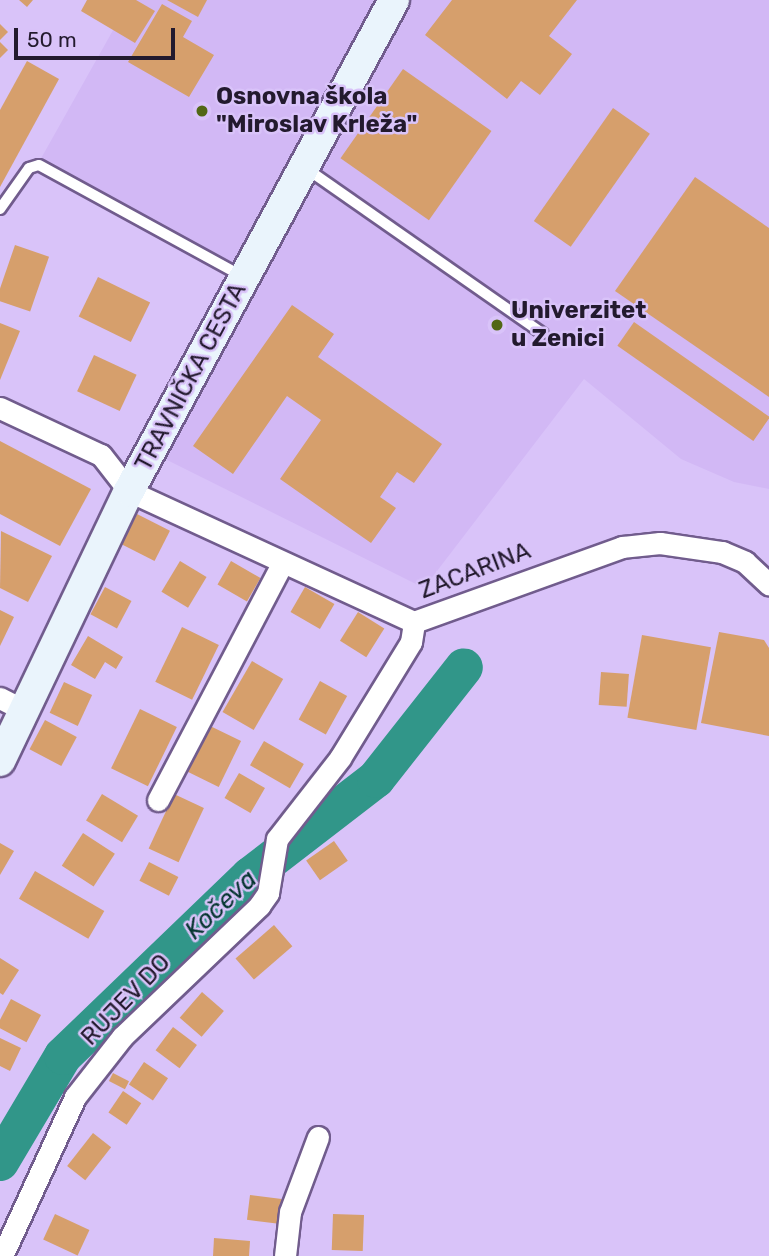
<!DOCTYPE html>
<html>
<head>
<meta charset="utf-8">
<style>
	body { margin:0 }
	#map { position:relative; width:769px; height:1256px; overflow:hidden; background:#d9c3f9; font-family:Rubik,sans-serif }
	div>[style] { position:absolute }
	.built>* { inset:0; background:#d2b8f5 }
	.river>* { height:38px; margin:-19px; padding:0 19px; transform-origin:19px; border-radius:19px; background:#319689 }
	.building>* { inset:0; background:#d69f6c; transform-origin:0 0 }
	.roads { filter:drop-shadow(2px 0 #715c8d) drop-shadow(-2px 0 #715c8d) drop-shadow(0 2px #715c8d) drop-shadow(0 -2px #715c8d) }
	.lane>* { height:10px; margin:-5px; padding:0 5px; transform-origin:5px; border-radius:5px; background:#fff }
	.street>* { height:21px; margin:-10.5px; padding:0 10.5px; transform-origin:10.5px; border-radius:10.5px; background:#fff }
	.secondary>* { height:30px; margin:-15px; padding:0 15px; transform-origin:15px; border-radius:15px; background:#eaf4fc }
	.dots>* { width:19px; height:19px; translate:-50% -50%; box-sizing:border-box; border:4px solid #d9c3f9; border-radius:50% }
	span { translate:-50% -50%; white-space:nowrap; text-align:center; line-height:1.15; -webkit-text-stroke:5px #d9c3f9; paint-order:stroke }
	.poi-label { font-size:24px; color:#231a2e; font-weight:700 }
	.left { translate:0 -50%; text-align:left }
	.street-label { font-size:24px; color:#231a2e }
	.water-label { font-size:26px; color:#053530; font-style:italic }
	.scale { position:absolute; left:14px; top:28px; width:161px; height:32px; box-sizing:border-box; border:4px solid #231a2e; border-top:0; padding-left:9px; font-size:21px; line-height:24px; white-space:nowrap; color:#231a2e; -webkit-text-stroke:5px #d9c3f9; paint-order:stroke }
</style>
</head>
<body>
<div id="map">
	<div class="built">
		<i style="clip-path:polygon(130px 0,769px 0,769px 489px,734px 482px,681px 459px,584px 379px,424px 588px,157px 455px,252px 272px,39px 162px)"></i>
	</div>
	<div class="river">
		<i style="left:0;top:1162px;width:123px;rotate:-59.3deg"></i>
		<i style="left:63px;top:1056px;width:260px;rotate:-43.9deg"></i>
		<i style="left:250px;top:876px;width:159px;rotate:-37.6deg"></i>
		<i style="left:376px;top:779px;width:142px;rotate:-51.8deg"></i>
	</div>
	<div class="building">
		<i style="clip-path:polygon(19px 0,33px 0,27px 7px)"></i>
		<i style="clip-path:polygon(87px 0,136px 0,155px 11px,135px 43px,81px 11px)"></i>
		<i style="clip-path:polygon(167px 0,207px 0,198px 17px)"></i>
		<i style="clip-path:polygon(452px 0,577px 0,549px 36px,572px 54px,540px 95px,521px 81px,507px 99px,425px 35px)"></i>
		<i style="clip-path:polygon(162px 4px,192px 21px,183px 37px,214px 55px,189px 97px,128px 62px)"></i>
		<i style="clip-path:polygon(0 24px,8px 32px,0 40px)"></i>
		<i style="clip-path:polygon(0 42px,8px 50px,0 58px)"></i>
		<i style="clip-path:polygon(27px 61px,59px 79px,0 187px,0 110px)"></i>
		<i style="left:403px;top:69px;width:108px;height:109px;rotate:35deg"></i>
		<i style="left:613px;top:108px;width:45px;height:138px;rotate:35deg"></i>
		<i style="clip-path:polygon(695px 177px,769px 228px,769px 397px,615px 291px)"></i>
		<i style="left:15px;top:245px;width:36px;height:58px;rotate:19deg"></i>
		<i style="left:98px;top:277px;width:58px;height:44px;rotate:26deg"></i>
		<i style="clip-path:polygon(292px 305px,334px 334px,318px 357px,442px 444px,414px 483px,397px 472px,380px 497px,396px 508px,371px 543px,280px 479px,321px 420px,287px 396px,233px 474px,193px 446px)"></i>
		<i style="left:634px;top:322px;width:166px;height:29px;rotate:35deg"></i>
		<i style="clip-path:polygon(0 323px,20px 331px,0 380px)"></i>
		<i style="left:94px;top:355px;width:47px;height:40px;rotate:25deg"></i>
		<i style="clip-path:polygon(0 441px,91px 489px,60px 546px,0 514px)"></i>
		<i style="left:137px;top:514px;width:37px;height:34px;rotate:27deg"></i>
		<i style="clip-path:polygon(1px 531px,52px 556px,28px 602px,0 588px)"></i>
		<i style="left:180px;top:561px;width:31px;height:36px;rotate:31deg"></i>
		<i style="left:231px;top:561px;width:34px;height:27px;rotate:30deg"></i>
		<i style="left:105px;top:587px;width:30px;height:31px;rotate:28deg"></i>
		<i style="left:305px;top:587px;width:34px;height:29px;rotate:30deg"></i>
		<i style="clip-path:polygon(0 610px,14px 617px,0 646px)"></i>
		<i style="left:358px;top:612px;width:31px;height:34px;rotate:32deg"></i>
		<i style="left:182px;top:627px;width:41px;height:61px;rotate:26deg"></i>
		<i style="clip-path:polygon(719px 632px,764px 640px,769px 648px,769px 736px,701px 723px)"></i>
		<i style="left:642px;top:635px;width:70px;height:84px;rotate:10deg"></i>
		<i style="clip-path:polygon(88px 636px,123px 657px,116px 669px,105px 662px,95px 679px,71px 665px)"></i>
		<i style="left:252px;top:661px;width:36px;height:59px;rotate:30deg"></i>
		<i style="left:601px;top:672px;width:28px;height:33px;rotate:4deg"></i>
		<i style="left:320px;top:681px;width:31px;height:44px;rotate:29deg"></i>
		<i style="left:64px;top:682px;width:31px;height:34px;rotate:25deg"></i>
		<i style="left:140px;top:709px;width:41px;height:66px;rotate:26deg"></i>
		<i style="left:45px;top:720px;width:36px;height:33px;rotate:28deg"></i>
		<i style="left:206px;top:724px;width:39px;height:51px;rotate:26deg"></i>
		<i style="left:264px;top:741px;width:46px;height:28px;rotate:30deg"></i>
		<i style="left:239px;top:773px;width:30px;height:29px;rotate:30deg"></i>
		<i style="left:102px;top:794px;width:42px;height:31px;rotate:31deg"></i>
		<i style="left:174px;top:794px;width:33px;height:60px;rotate:25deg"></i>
		<i style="left:83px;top:833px;width:38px;height:39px;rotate:33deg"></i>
		<i style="left:334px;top:841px;width:24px;height:34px;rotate:55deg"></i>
		<i style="clip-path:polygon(0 843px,14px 851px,0 875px)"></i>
		<i style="left:149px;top:862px;width:33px;height:21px;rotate:27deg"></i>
		<i style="left:35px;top:871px;width:80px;height:32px;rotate:30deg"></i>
		<i style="left:274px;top:925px;width:28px;height:51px;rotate:49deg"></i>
		<i style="clip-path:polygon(0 958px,19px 970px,3px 995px,0 993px)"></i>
		<i style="left:202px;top:992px;width:29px;height:34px;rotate:41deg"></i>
		<i style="left:11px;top:999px;width:34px;height:31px;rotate:28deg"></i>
		<i style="left:173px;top:1027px;width:30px;height:29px;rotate:37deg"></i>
		<i style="clip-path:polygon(0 1038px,21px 1048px,10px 1071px,0 1066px)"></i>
		<i style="left:144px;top:1062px;width:29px;height:27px;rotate:34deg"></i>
		<i style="left:113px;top:1073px;width:18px;height:9px;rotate:27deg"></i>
		<i style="left:123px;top:1091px;width:22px;height:26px;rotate:34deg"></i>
		<i style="left:93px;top:1133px;width:23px;height:42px;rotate:38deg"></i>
		<i style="left:250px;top:1195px;width:32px;height:25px;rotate:7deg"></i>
		<i style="left:55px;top:1214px;width:38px;height:28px;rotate:25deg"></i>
		<i style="left:333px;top:1214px;width:31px;height:36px;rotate:2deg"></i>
		<i style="clip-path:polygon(214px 1238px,250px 1241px,249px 1256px,213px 1256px)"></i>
	</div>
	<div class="roads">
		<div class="lane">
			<i style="left:307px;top:169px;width:287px;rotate:34.9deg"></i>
			<i style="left:0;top:209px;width:50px;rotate:-54.7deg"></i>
			<i style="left:29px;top:168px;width:10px;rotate:-17deg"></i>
			<i style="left:39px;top:165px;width:231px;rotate:28.7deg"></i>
		</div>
		<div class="street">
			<i style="left:0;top:408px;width:111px;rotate:25deg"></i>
			<i style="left:101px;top:455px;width:46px;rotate:52.1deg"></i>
			<i style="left:129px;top:491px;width:314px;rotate:24.7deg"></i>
			<i style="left:414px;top:622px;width:221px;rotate:-19.8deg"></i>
			<i style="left:622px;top:547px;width:38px;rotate:-6deg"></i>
			<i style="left:660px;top:543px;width:63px;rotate:8.3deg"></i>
			<i style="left:722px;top:552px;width:25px;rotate:23deg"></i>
			<i style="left:745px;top:562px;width:33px;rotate:43deg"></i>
			<i style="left:0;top:698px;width:27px;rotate:27deg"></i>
			<i style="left:158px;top:800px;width:267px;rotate:-62.3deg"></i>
			<i style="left:2px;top:1256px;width:175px;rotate:-65.3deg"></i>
			<i style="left:75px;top:1097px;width:76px;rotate:-51.9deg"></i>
			<i style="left:122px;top:1037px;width:190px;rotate:-43.7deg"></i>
			<i style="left:259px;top:906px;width:16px;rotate:-55deg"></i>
			<i style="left:268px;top:893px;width:55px;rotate:-80.5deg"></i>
			<i style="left:277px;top:839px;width:103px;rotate:-52.1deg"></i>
			<i style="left:340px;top:758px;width:136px;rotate:-58.5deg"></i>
			<i style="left:411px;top:642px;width:20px;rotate:-81deg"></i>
			<i style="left:285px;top:1256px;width:44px;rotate:-83.5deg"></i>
			<i style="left:290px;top:1212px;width:80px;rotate:-69.5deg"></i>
		</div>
		<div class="secondary">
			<i style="left:0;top:761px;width:299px;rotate:-64.5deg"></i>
			<i style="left:129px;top:491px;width:558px;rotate:-61.64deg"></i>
		</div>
	</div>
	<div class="dots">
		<i style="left:202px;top:111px;background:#526715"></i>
		<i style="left:497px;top:325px;background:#526715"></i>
	</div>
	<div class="poi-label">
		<span class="left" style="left:216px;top:111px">Osnovna škola<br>"Miroslav Krleža"</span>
		<span class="left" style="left:511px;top:325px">Univerzitet<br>u Zenici</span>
	</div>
	<div class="street-label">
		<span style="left:191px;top:377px;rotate:-62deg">TRAVNIČKA CESTA</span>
		<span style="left:475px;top:571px;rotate:-21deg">ZACARINA</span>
		<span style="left:126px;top:1000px;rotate:-46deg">RUJEV DO</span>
	</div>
	<div class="water-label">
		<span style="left:221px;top:905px;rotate:-43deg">Kočeva</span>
	</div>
	<div class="scale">50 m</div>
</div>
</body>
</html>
